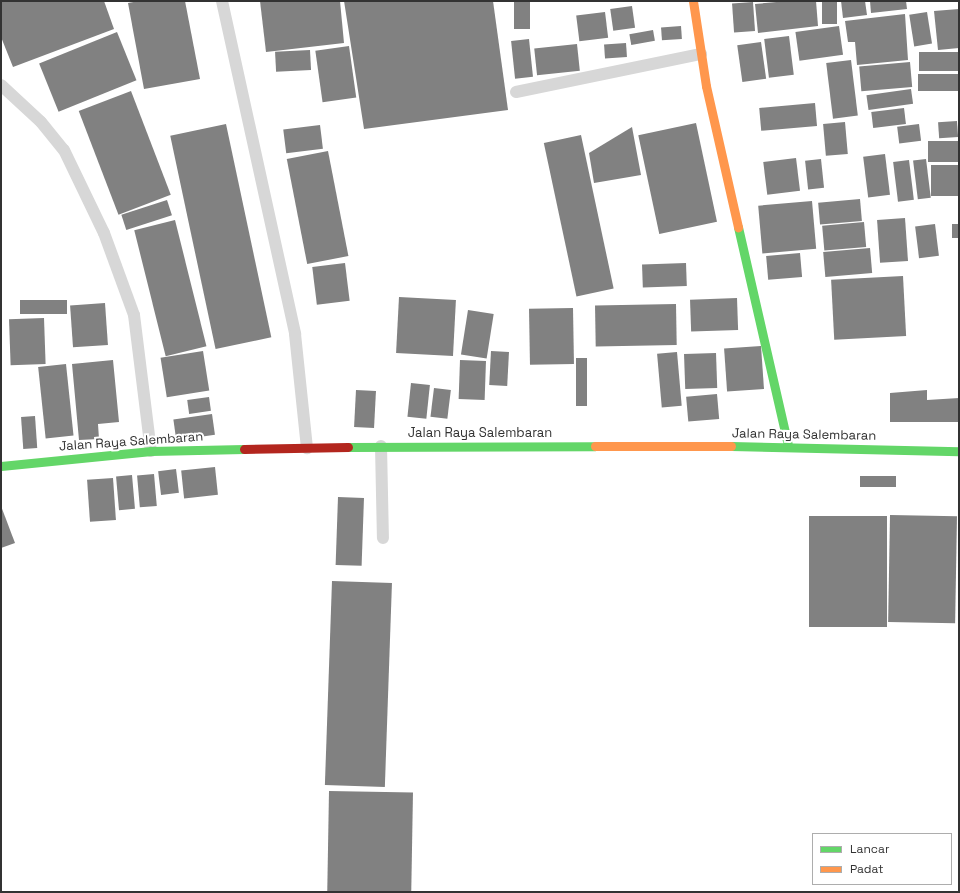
<!DOCTYPE html>
<html>
<head>
<meta charset="utf-8">
<style>
	body { margin:0 }
	#map { position:relative; width:960px; height:893px; overflow:hidden; background:#fff; font-family:"Space Grotesk",sans-serif }
	div>[style] { position:absolute }
	.building>* { inset:0; background:#818181; transform-origin:0 0 }
	.lane>* { height:12px; margin:-6px; padding:0 6px; transform-origin:6px; border-radius:6px; background:#d7d7d7 }
	.fast>* { height:9px; margin:-4.5px; padding:0 4.5px; transform-origin:4.5px; border-radius:4.5px; background:#63d668 }
	.slow>* { height:9px; margin:-4.5px; padding:0 4.5px; transform-origin:4.5px; border-radius:4.5px; background:#ff974d }
	.jam>* { height:9px; margin:-4.5px; padding:0 4.5px; transform-origin:4.5px; border-radius:4.5px; background:#b3261e }
	span { translate:-50% -50%; white-space:nowrap; text-align:center; line-height:1.15; -webkit-text-stroke:4px #fff; paint-order:stroke }
	.street-label { font-size:13px; color:#333 }
	.frame { position:absolute; inset:0; border:2px solid #333; pointer-events:none }
	.legend { position:absolute; left:812px; top:833px; width:140px; height:52px; box-sizing:border-box; background:#fff; border:1px solid #adadad; margin:0; padding:5px 7px; list-style:none; font-size:12px; color:#333 }
	.legend li { display:flex; align-items:center; gap:8px; height:20px }
	.legend b { width:20px; border:1px solid #adadad }
</style>
</head>
<body>
<div id="map">
	<div class="building">
		<i style="clip-path:polygon(1px 1px,104px 1px,114px 29px,13px 67px,1px 37px)"></i>
		<i style="clip-path:polygon(139px 1px,185px 1px,200px 79px,144px 89px,128px 3px)"></i>
		<i style="clip-path:polygon(260px 1px,340px 1px,344px 43px,266px 52px)"></i>
		<i style="clip-path:polygon(344px 1px,493px 1px,508px 110px,364px 129px)"></i>
		<i style="left:514px;top:1px;width:16px;height:28px"></i>
		<i style="clip-path:polygon(788px 1px,816px 1px,818px 26px,758px 33px,755px 4px)"></i>
		<i style="left:822px;top:1px;width:15px;height:23px"></i>
		<i style="clip-path:polygon(841px 1px,865px 1px,867px 15px,843px 18px)"></i>
		<i style="clip-path:polygon(870px 1px,906px 1px,907px 9px,871px 13px)"></i>
		<i style="left:753px;top:2px;width:29px;height:21px;rotate:86deg"></i>
		<i style="left:632px;top:6px;width:22px;height:22px;rotate:82deg"></i>
		<i style="clip-path:polygon(959px 9px,959px 48px,938px 50px,934px 11px)"></i>
		<i style="left:605px;top:12px;width:26px;height:29px;rotate:83deg"></i>
		<i style="left:927px;top:12px;width:32px;height:18px;rotate:81deg"></i>
		<i style="clip-path:polygon(905px 14px,908px 60px,857px 65px,855px 42px,848px 42px,845px 21px)"></i>
		<i style="left:681px;top:26px;width:13px;height:20px;rotate:86deg"></i>
		<i style="left:839px;top:26px;width:29px;height:44px;rotate:82deg"></i>
		<i style="left:653px;top:30px;width:11px;height:24px;rotate:80deg"></i>
		<i style="left:117px;top:32px;width:52px;height:84px;rotate:68deg"></i>
		<i style="left:789px;top:36px;width:39px;height:25px;rotate:83deg"></i>
		<i style="left:529px;top:39px;width:38px;height:18px;rotate:84deg"></i>
		<i style="left:761px;top:42px;width:37px;height:24px;rotate:82deg"></i>
		<i style="left:626px;top:43px;width:14px;height:22px;rotate:86deg"></i>
		<i style="left:577px;top:44px;width:27px;height:43px;rotate:84deg"></i>
		<i style="left:349px;top:46px;width:52px;height:34px;rotate:82deg"></i>
		<i style="left:310px;top:50px;width:20px;height:35px;rotate:87deg"></i>
		<i style="left:959px;top:52px;width:19px;height:40px;rotate:90deg"></i>
		<i style="left:851px;top:60px;width:56px;height:25px;rotate:83deg"></i>
		<i style="left:910px;top:62px;width:25px;height:51px;rotate:85deg"></i>
		<i style="left:959px;top:74px;width:17px;height:41px;rotate:90deg"></i>
		<i style="left:911px;top:89px;width:15px;height:45px;rotate:82deg"></i>
		<i style="left:131px;top:91px;width:111px;height:56px;rotate:69deg"></i>
		<i style="left:815px;top:103px;width:23px;height:56px;rotate:85deg"></i>
		<i style="left:904px;top:108px;width:16px;height:33px;rotate:83deg"></i>
		<i style="left:957px;top:121px;width:16px;height:19px;rotate:86deg"></i>
		<i style="left:845px;top:122px;width:32px;height:22px;rotate:85deg"></i>
		<i style="left:696px;top:123px;width:101px;height:59px;rotate:78deg"></i>
		<i style="left:226px;top:124px;width:218px;height:57px;rotate:78deg"></i>
		<i style="left:919px;top:124px;width:17px;height:22px;rotate:83deg"></i>
		<i style="left:320px;top:125px;width:24px;height:37px;rotate:83deg"></i>
		<i style="clip-path:polygon(632px 127px,641px 175px,594px 183px,589px 153px)"></i>
		<i style="left:581px;top:135px;width:157px;height:38px;rotate:78deg"></i>
		<i style="left:959px;top:141px;width:21px;height:31px;rotate:90deg"></i>
		<i style="left:328px;top:151px;width:107px;height:42px;rotate:79deg"></i>
		<i style="left:885px;top:154px;width:41px;height:22px;rotate:83deg"></i>
		<i style="left:796px;top:158px;width:33px;height:33px;rotate:83deg"></i>
		<i style="left:821px;top:159px;width:29px;height:16px;rotate:84deg"></i>
		<i style="left:926px;top:159px;width:39px;height:13px;rotate:83deg"></i>
		<i style="left:909px;top:160px;width:40px;height:16px;rotate:83deg"></i>
		<i style="left:959px;top:165px;width:31px;height:28px;rotate:90deg"></i>
		<i style="left:860px;top:199px;width:22px;height:42px;rotate:85deg"></i>
		<i style="left:167px;top:200px;width:16px;height:48px;rotate:72deg"></i>
		<i style="left:812px;top:201px;width:48px;height:54px;rotate:85deg"></i>
		<i style="left:905px;top:218px;width:43px;height:28px;rotate:86deg"></i>
		<i style="left:175px;top:220px;width:130px;height:42px;rotate:76deg"></i>
		<i style="left:864px;top:222px;width:25px;height:42px;rotate:85deg"></i>
		<i style="left:935px;top:224px;width:32px;height:20px;rotate:83deg"></i>
		<i style="left:952px;top:224px;width:7px;height:14px"></i>
		<i style="left:870px;top:248px;width:25px;height:47px;rotate:85deg"></i>
		<i style="left:800px;top:253px;width:24px;height:34px;rotate:85deg"></i>
		<i style="left:345px;top:263px;width:38px;height:33px;rotate:83deg"></i>
		<i style="left:686px;top:263px;width:23px;height:44px;rotate:88deg"></i>
		<i style="left:903px;top:276px;width:60px;height:72px;rotate:87deg"></i>
		<i style="left:399px;top:297px;width:57px;height:56px;rotate:3deg"></i>
		<i style="left:737px;top:298px;width:32px;height:47px;rotate:88deg"></i>
		<i style="left:67px;top:300px;width:14px;height:47px;rotate:90deg"></i>
		<i style="left:105px;top:303px;width:42px;height:35px;rotate:86deg"></i>
		<i style="left:676px;top:304px;width:41px;height:81px;rotate:89deg"></i>
		<i style="left:573px;top:308px;width:56px;height:44px;rotate:89deg"></i>
		<i style="left:468px;top:310px;width:26px;height:45px;rotate:9deg"></i>
		<i style="left:44px;top:318px;width:46px;height:35px;rotate:88deg"></i>
		<i style="left:761px;top:346px;width:43px;height:37px;rotate:86deg"></i>
		<i style="left:203px;top:351px;width:40px;height:43px;rotate:81deg"></i>
		<i style="left:491px;top:351px;width:18px;height:34px;rotate:3deg"></i>
		<i style="left:677px;top:352px;width:54px;height:20px;rotate:85deg"></i>
		<i style="left:716px;top:353px;width:35px;height:32px;rotate:88deg"></i>
		<i style="left:576px;top:358px;width:11px;height:48px"></i>
		<i style="clip-path:polygon(113px 360px,119px 422px,98px 424px,99px 439px,79px 440px,72px 364px)"></i>
		<i style="left:460px;top:360px;width:26px;height:39px;rotate:2deg"></i>
		<i style="left:66px;top:364px;width:72px;height:28px;rotate:84deg"></i>
		<i style="left:411px;top:383px;width:19px;height:34px;rotate:6deg"></i>
		<i style="left:434px;top:388px;width:17px;height:29px;rotate:7deg"></i>
		<i style="left:356px;top:390px;width:20px;height:37px;rotate:3deg"></i>
		<i style="clip-path:polygon(927px 390px,927px 400px,959px 398px,959px 422px,890px 422px,890px 393px)"></i>
		<i style="left:717px;top:394px;width:25px;height:31px;rotate:85deg"></i>
		<i style="left:209px;top:397px;width:14px;height:22px;rotate:82deg"></i>
		<i style="left:212px;top:414px;width:21px;height:39px;rotate:82deg"></i>
		<i style="left:35px;top:416px;width:32px;height:14px;rotate:86deg"></i>
		<i style="left:215px;top:467px;width:28px;height:34px;rotate:84deg"></i>
		<i style="left:176px;top:469px;width:24px;height:18px;rotate:83deg"></i>
		<i style="left:154px;top:474px;width:32px;height:17px;rotate:85deg"></i>
		<i style="left:132px;top:475px;width:34px;height:16px;rotate:85deg"></i>
		<i style="left:860px;top:476px;width:36px;height:11px"></i>
		<i style="left:113px;top:478px;width:42px;height:26px;rotate:86deg"></i>
		<i style="left:338px;top:497px;width:26px;height:68px;rotate:2deg"></i>
		<i style="clip-path:polygon(1px 506px,15px 543px,1px 548px)"></i>
		<i style="left:890px;top:515px;width:67px;height:107px;rotate:1deg"></i>
		<i style="left:809px;top:516px;width:78px;height:111px"></i>
		<i style="left:332px;top:581px;width:60px;height:204px;rotate:2deg"></i>
		<i style="left:329px;top:791px;width:84px;height:101px;rotate:1deg"></i>
	</div>
	<div class="lane">
		<i style="left:222px;top:1px;width:341px;rotate:77.6deg"></i>
		<i style="left:295px;top:334px;width:115px;rotate:84deg"></i>
		<i style="left:1px;top:85px;width:54px;rotate:42.8deg"></i>
		<i style="left:41px;top:122px;width:36px;rotate:51deg"></i>
		<i style="left:64px;top:150px;width:92px;rotate:64.3deg"></i>
		<i style="left:104px;top:233px;width:87px;rotate:69.9deg"></i>
		<i style="left:134px;top:315px;width:137px;rotate:82.9deg"></i>
		<i style="left:516px;top:92px;width:189px;rotate:-11.6deg"></i>
		<i style="left:381px;top:446px;width:92px;rotate:88.8deg"></i>
	</div>
	<div class="fast">
		<i style="left:738px;top:227px;width:225px;rotate:77.1deg"></i>
		<i style="left:731px;top:446px;width:228px;rotate:1.3deg"></i>
		<i style="left:348px;top:447px;width:247px;rotate:-0.2deg"></i>
		<i style="left:1px;top:466px;width:151px;rotate:-5.7deg"></i>
		<i style="left:151px;top:451px;width:93px;rotate:-1.2deg"></i>
	</div>
	<div class="slow">
		<i style="left:693px;top:1px;width:86px;rotate:81.3deg"></i>
		<i style="left:706px;top:86px;width:145px;rotate:77.2deg"></i>
		<i style="left:595px;top:446px;width:136px"></i>
	</div>
	<div class="jam">
		<i style="left:244px;top:449px;width:104px;rotate:-1.1deg"></i>
	</div>
	<div class="street-label">
		<span style="left:480px;top:433px">Jalan Raya Salembaran</span>
		<span style="left:804px;top:435px;rotate:1deg">Jalan Raya Salembaran</span>
		<span style="left:131px;top:442px;rotate:-4deg">Jalan Raya Salembaran</span>
	</div>
	<div class="frame"></div>
	<ul class="legend">
	<li><b style="height:5px;background:#63d668"></b>Lancar</li>
	<li><b style="height:5px;background:#ff974d"></b>Padat</li>
	</ul>
</div>
</body>
</html>
